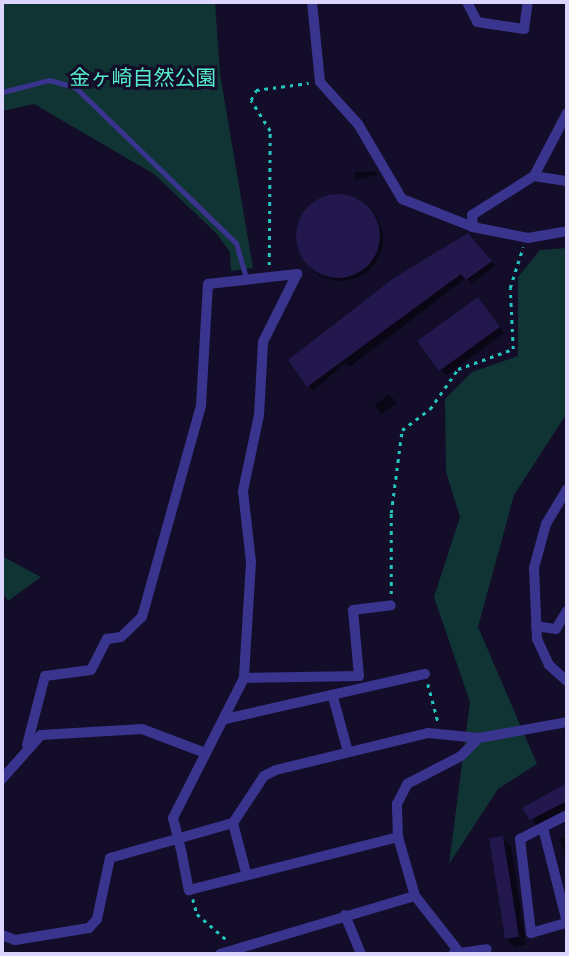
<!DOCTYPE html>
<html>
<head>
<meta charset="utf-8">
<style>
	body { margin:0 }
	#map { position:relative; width:569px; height:956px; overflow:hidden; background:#130d2a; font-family:"Work Sans","Noto Sans JP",sans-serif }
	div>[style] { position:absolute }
	.green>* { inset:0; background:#103434 }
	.shadow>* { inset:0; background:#0007 }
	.round { border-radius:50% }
	.building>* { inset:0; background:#23184d; transform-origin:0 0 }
	.path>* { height:2.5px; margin-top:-1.25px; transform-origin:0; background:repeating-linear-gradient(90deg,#23c6bf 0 3.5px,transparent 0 8.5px) }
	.lane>* { height:5px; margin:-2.5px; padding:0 2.5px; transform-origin:2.5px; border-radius:2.5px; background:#39348d }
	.street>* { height:10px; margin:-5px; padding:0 5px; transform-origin:5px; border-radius:5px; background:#39348d }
	.street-bridge>* { height:10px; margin:-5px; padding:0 5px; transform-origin:5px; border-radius:5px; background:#39348d }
	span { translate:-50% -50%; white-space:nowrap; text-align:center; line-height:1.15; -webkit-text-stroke:6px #130d2a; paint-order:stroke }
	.park-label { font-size:21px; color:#55ecc9 }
	.frame { position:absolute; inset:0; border:4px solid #dcd6ff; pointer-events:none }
</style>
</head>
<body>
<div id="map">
	<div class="green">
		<i style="clip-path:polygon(2px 2px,215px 2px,220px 74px,253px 268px,231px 271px,230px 252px,216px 233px,154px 174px,34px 104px,2px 111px)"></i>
		<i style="clip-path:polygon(567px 248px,567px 413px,514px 495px,478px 627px,537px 764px,498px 789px,449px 864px,470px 702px,434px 597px,460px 517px,446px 472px,445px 399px,472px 372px,518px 356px,518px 277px,540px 250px)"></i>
		<i style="clip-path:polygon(2px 556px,41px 577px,8px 601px,2px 592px)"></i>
	</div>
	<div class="shadow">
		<i style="clip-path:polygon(375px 171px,377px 175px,355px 180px,355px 172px)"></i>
		<i class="round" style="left:299px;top:197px;width:84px;height:84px"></i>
		<i style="clip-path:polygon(472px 237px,495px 266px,472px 284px,466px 278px,350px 367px,345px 363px,313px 391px,308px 386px,395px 280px)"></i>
		<i style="clip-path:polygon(478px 299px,504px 333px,447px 375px,441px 370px)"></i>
		<i style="clip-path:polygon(389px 394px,397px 403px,381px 414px,375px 405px)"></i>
		<i style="clip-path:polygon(567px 785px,567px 812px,539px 828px,524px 809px)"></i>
		<i style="clip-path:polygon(566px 837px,567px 837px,567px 867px,560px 838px)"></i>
		<i style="clip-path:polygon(503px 838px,511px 846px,526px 945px,515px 947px,507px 939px)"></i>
	</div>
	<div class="building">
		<i class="round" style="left:296px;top:194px;width:84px;height:84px"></i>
		<i style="clip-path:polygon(468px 233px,492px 261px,466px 280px,461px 274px,307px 387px,288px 360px,394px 278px)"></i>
		<i style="left:478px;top:297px;width:37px;height:75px;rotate:54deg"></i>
		<i style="clip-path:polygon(567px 783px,567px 801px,530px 820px,522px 808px)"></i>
		<i style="left:503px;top:836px;width:102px;height:14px;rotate:81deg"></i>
	</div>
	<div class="path">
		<i style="left:269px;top:265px;width:134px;rotate:-89.6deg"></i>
		<i style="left:270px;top:131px;width:36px;rotate:-122deg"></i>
		<i style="left:251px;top:100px;width:11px;rotate:-63deg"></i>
		<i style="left:256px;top:90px;width:53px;rotate:-7.5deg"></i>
		<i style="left:391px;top:594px;width:81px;rotate:-90deg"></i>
		<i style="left:391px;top:513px;width:84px;rotate:-82.5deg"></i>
		<i style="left:402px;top:430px;width:35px;rotate:-37deg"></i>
		<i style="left:430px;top:409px;width:49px;rotate:-55deg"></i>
		<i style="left:458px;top:369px;width:59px;rotate:-20deg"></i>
		<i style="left:513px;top:349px;width:61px;rotate:-92.8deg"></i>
		<i style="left:510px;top:288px;width:43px;rotate:-72.4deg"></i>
		<i style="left:428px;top:684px;width:38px;rotate:75deg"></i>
		<i style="left:193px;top:899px;width:16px;rotate:75deg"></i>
		<i style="left:197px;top:914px;width:41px;rotate:41.1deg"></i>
	</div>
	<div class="lane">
		<i style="left:2px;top:92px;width:49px;rotate:-14.3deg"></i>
		<i style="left:49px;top:80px;width:27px;rotate:15deg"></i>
		<i style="left:75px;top:87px;width:224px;rotate:44.1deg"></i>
		<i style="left:236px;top:243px;width:35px;rotate:74deg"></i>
	</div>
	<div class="street">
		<i style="left:312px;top:2px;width:80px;rotate:84.3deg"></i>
		<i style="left:320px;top:82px;width:57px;rotate:47.9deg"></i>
		<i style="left:358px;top:124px;width:87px;rotate:59.6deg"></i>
		<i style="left:402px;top:199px;width:76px;rotate:21.5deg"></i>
		<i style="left:473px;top:227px;width:56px;rotate:11.3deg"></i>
		<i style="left:528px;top:238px;width:40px;rotate:-10deg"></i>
		<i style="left:467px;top:2px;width:22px;rotate:63deg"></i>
		<i style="left:477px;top:22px;width:48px;rotate:8.5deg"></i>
		<i style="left:524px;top:29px;width:27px;rotate:-82deg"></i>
		<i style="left:567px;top:113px;width:71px;rotate:117.6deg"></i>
		<i style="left:534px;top:176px;width:33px;rotate:9deg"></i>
		<i style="left:473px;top:227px;width:12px;rotate:-95deg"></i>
		<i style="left:472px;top:215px;width:73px;rotate:-32.2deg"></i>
		<i style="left:567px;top:489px;width:41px;rotate:121deg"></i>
		<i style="left:546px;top:524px;width:46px;rotate:105.3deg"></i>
		<i style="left:534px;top:568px;width:71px;rotate:87.6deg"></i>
		<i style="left:537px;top:639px;width:29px;rotate:65deg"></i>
		<i style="left:549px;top:665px;width:24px;rotate:42deg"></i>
		<i style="left:536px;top:626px;width:20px;rotate:9deg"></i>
		<i style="left:556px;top:629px;width:21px;rotate:-59deg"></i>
		<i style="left:244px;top:678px;width:115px;rotate:-1deg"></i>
		<i style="left:359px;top:676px;width:66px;rotate:-95.2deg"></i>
		<i style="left:353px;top:610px;width:38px;rotate:-7deg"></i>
		<i style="left:333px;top:697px;width:57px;rotate:74.7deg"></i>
		<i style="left:225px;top:719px;width:205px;rotate:-12.7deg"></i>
		<i style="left:27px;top:745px;width:71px;rotate:-75.4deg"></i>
		<i style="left:45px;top:676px;width:46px;rotate:-7.4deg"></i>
		<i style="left:91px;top:670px;width:35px;rotate:-63deg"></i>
		<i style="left:107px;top:639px;width:14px;rotate:-8deg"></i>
		<i style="left:121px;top:637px;width:29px;rotate:-44deg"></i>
		<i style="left:142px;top:617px;width:220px;rotate:-74.4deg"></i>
		<i style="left:201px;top:405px;width:121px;rotate:-86.7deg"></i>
		<i style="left:208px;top:284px;width:90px;rotate:-6.4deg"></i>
		<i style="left:297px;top:274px;width:76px;rotate:116.6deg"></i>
		<i style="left:263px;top:342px;width:73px;rotate:93.1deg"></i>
		<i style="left:259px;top:415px;width:78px;rotate:101.9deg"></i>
		<i style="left:243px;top:491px;width:71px;rotate:83.6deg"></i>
		<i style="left:251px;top:562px;width:116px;rotate:93.5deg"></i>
		<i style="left:244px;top:678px;width:157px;rotate:116.9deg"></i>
		<i style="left:2px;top:779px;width:59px;rotate:-48.4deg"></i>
		<i style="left:41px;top:735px;width:101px;rotate:-3.4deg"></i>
		<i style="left:142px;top:729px;width:65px;rotate:20.7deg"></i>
		<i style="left:567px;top:815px;width:53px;rotate:152.9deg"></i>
		<i style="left:520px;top:839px;width:95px;rotate:83.3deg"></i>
		<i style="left:531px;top:933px;width:37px;rotate:-16deg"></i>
		<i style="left:233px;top:823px;width:52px;rotate:75.4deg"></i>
		<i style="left:543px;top:828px;width:97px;rotate:75.7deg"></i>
		<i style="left:182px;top:855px;width:36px;rotate:79deg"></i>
		<i style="left:189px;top:890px;width:216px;rotate:-14.2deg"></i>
		<i style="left:345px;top:915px;width:42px;rotate:67.7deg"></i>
		<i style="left:2px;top:935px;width:14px;rotate:21deg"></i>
		<i style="left:15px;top:940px;width:75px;rotate:-9.2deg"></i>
		<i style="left:89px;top:928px;width:12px;rotate:-48deg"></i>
		<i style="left:97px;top:919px;width:62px;rotate:-78deg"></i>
		<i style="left:110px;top:858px;width:128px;rotate:-15.9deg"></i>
		<i style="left:233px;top:823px;width:56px;rotate:-56.6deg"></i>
		<i style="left:264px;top:776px;width:13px;rotate:-27deg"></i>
		<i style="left:276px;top:770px;width:156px;rotate:-13.7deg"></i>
		<i style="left:428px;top:733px;width:51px;rotate:5.6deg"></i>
		<i style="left:479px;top:738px;width:89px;rotate:-10.3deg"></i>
		<i style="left:460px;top:953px;width:73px;rotate:-128.3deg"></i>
		<i style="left:415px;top:896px;width:61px;rotate:-106.1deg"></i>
		<i style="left:398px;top:837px;width:33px;rotate:-92deg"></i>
		<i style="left:397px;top:804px;width:22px;rotate:-63deg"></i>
		<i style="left:407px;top:784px;width:61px;rotate:-27.4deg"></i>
		<i style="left:461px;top:756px;width:25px;rotate:-45deg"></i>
		<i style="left:220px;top:954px;width:203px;rotate:-16.6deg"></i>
		<i style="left:453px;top:954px;width:34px;rotate:-8deg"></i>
	</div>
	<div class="street-bridge">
		<i style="left:173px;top:818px;width:38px;rotate:76deg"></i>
	</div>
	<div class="park-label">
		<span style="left:143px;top:78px">金ヶ崎自然公園</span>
	</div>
	<div class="frame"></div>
</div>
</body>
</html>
